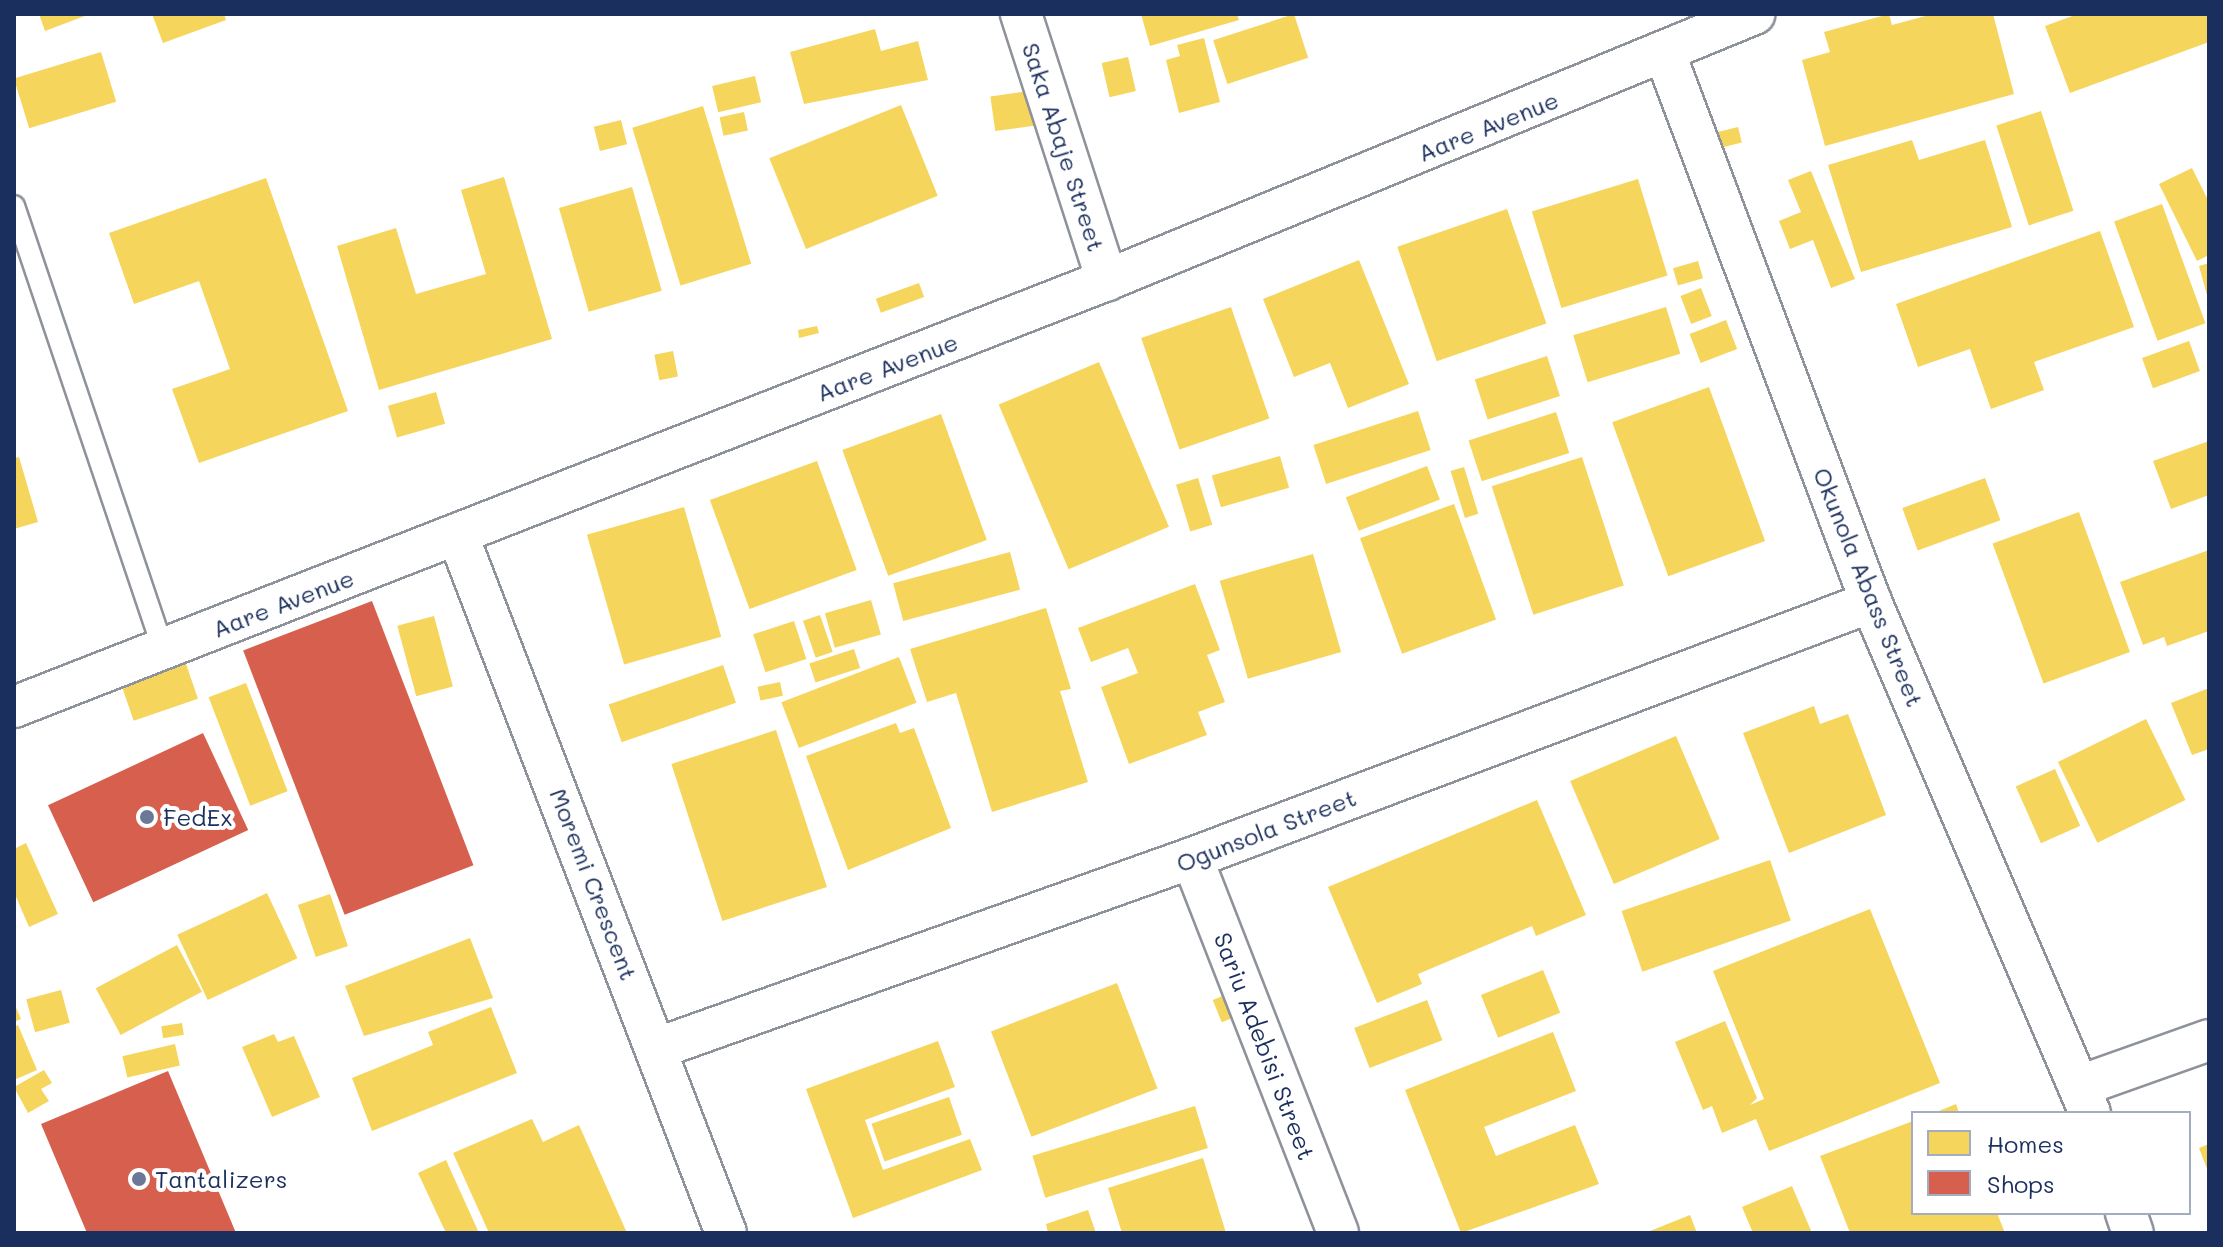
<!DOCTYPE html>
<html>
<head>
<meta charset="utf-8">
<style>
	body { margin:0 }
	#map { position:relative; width:2223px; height:1247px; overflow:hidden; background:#fff; font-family:Mali,sans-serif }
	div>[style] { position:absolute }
	.homes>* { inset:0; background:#f6d55c; transform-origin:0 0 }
	.shops>* { inset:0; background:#d6604d; transform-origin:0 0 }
	.roads { filter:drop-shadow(2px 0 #8e929a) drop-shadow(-2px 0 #8e929a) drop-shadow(0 2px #8e929a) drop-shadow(0 -2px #8e929a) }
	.lane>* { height:20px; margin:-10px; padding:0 10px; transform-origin:10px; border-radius:10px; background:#fff }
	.street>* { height:40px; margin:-20px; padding:0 20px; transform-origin:20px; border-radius:20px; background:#fff }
	.dots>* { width:22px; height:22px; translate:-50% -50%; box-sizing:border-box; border:4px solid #fff; border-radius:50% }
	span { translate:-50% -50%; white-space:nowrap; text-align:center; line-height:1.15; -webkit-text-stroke:8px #fff; paint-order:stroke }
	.street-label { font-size:24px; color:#1b2f5e }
	.poi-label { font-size:24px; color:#1b2f5e }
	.left { translate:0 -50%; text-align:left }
	.frame { position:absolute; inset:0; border:16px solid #1b2f5e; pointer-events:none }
	.legend { position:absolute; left:1911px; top:1111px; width:280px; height:104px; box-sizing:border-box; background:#fff; border:2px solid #a4acbf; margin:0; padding:10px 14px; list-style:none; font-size:24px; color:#1b2f5e }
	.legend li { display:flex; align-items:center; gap:16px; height:40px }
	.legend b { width:40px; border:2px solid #a4acbf }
</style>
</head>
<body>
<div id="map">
	<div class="homes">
		<i style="clip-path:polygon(39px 14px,90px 14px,45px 31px)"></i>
		<i style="clip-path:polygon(152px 14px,224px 14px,226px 20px,163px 43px)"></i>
		<i style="clip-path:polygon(1141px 14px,1237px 14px,1239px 20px,1150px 46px)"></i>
		<i style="left:1294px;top:14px;width:46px;height:85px;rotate:72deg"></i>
		<i style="clip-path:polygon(1889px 14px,1892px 25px,1933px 14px,1993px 14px,2014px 94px,1825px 146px,1802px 60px,1830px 52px,1824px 32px)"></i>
		<i style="clip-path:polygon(2078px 14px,2209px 14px,2209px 42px,2070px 93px,2045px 26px)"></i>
		<i style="clip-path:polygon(875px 29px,881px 51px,918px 41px,928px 80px,804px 104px,790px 52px)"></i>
		<i style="clip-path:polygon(1204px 38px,1220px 102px,1179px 113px,1166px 60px,1180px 56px,1177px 45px)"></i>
		<i style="left:101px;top:52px;width:52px;height:91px;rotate:73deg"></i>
		<i style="left:1128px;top:57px;width:35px;height:27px;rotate:77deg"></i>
		<i style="left:755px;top:76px;width:27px;height:44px;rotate:77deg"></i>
		<i style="left:1029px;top:91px;width:35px;height:39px;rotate:82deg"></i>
		<i style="left:901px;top:105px;width:98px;height:142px;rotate:68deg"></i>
		<i style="left:703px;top:106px;width:165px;height:74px;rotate:73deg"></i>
		<i style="left:2041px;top:111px;width:105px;height:47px;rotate:72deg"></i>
		<i style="left:744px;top:112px;width:19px;height:25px;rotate:78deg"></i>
		<i style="left:621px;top:120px;width:25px;height:28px;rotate:76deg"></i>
		<i style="left:1738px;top:127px;width:16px;height:28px;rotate:76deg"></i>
		<i style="clip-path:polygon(1912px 140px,1919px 160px,1985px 140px,2012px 227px,1861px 272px,1828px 165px)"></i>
		<i style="clip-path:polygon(2192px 168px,2209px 202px,2209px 255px,2197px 261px,2159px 184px)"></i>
		<i style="clip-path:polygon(1811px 171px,1855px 279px,1831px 288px,1813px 240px,1790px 249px,1779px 221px,1801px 212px,1788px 180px)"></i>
		<i style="clip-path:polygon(504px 177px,552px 339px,379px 390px,337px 246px,396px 228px,416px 294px,486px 274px,461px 190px)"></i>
		<i style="clip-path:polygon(266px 178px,348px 411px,199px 463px,172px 389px,230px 369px,199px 281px,134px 304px,109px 233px)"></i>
		<i style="left:1638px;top:179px;width:101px;height:111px;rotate:73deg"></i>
		<i style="left:632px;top:187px;width:108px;height:76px;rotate:74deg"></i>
		<i style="left:2162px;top:204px;width:127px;height:51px;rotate:70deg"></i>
		<i style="left:1507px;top:209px;width:121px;height:116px;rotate:71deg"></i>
		<i style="clip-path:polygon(2100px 231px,2134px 327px,2034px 362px,2044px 390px,1991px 409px,1970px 349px,1918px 367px,1896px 304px)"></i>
		<i style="clip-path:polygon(1359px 260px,1409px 384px,1348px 408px,1330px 363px,1294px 377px,1263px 299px)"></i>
		<i style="left:1698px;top:261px;width:18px;height:26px;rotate:74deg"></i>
		<i style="clip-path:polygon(2209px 263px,2209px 298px,2208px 299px,2199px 266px)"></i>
		<i style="left:919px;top:283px;width:15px;height:46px;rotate:70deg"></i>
		<i style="left:1701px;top:288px;width:30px;height:22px;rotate:69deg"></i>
		<i style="left:1231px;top:307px;width:118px;height:95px;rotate:71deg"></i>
		<i style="left:1666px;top:307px;width:49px;height:97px;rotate:73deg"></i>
		<i style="left:1726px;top:320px;width:31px;height:39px;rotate:69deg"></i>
		<i style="clip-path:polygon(817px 326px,819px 333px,799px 338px,798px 330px)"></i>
		<i style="left:2189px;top:341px;width:32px;height:50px;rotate:70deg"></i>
		<i style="left:673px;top:351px;width:26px;height:19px;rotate:79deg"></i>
		<i style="left:1547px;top:356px;width:42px;height:76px;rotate:72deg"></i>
		<i style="left:1099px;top:362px;width:179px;height:109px;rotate:67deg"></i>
		<i style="left:1709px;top:387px;width:164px;height:103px;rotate:70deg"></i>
		<i style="left:436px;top:392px;width:33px;height:50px;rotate:74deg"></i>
		<i style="left:1418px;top:411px;width:41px;height:110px;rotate:72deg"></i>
		<i style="left:1556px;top:412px;width:43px;height:92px;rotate:72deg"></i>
		<i style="left:941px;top:414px;width:134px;height:105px;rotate:70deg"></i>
		<i style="clip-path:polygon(2209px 441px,2209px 495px,2171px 509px,2153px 461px)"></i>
		<i style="left:1280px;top:456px;width:33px;height:71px;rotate:74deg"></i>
		<i style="clip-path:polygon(19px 457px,38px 522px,14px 529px,14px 458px)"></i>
		<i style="left:1582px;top:457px;width:135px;height:95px;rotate:72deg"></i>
		<i style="left:817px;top:461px;width:116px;height:114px;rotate:70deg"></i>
		<i style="left:1427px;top:466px;width:36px;height:87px;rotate:69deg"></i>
		<i style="left:1464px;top:467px;width:49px;height:14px;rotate:73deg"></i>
		<i style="left:1198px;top:478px;width:49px;height:23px;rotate:73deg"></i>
		<i style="left:1985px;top:478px;width:45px;height:88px;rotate:70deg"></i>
		<i style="left:1454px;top:504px;width:123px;height:100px;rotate:70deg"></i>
		<i style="left:684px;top:507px;width:135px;height:101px;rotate:74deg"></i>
		<i style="left:2079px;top:512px;width:149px;height:92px;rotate:70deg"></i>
		<i style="clip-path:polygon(2209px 550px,2209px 631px,2167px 646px,2164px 637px,2143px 645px,2120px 582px)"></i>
		<i style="left:1010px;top:552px;width:39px;height:121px;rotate:75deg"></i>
		<i style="left:1313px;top:554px;width:102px;height:97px;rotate:74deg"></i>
		<i style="clip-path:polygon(1195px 584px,1220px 650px,1207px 655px,1225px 702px,1198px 712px,1207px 735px,1129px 764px,1101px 687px,1138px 673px,1128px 648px,1091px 662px,1078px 628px)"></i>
		<i style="left:871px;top:600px;width:36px;height:48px;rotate:74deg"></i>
		<i style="clip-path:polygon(1046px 608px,1071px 689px,1060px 691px,1088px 782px,992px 812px,956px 693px,927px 702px,910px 649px)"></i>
		<i style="left:820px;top:615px;width:39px;height:18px;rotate:71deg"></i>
		<i style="left:434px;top:616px;width:73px;height:38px;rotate:75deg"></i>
		<i style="left:794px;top:621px;width:40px;height:43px;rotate:72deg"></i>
		<i style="left:854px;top:649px;width:20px;height:47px;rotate:72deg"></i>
		<i style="left:899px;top:657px;width:49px;height:126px;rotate:69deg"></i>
		<i style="left:184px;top:658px;width:43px;height:68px;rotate:71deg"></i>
		<i style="left:723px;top:665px;width:40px;height:121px;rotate:71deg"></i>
		<i style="left:780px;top:682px;width:14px;height:23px;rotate:78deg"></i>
		<i style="left:246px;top:683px;width:116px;height:40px;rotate:69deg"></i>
		<i style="clip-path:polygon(2209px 688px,2209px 749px,2192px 755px,2171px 703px)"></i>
		<i style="clip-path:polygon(1814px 706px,1820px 724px,1848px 714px,1886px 815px,1789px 853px,1743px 733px)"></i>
		<i style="left:2146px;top:719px;width:90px;height:98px;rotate:64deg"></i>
		<i style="clip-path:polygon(896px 723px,900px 733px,914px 728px,951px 828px,848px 870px,806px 756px)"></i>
		<i style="left:776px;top:730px;width:165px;height:110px;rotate:72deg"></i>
		<i style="left:1676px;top:736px;width:112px;height:115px;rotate:67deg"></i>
		<i style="left:2055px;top:769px;width:62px;height:43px;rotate:66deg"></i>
		<i style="clip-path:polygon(1537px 800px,1586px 915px,1536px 936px,1532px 926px,1418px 974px,1422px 984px,1377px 1003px,1328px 887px)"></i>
		<i style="clip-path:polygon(26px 843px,58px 914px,29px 927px,14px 892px,14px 849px)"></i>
		<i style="left:1770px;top:860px;width:64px;height:157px;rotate:71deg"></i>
		<i style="left:267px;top:893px;width:72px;height:99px;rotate:65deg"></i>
		<i style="left:330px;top:894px;width:55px;height:34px;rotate:71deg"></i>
		<i style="clip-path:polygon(1870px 909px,1940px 1083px,1769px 1151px,1756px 1119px,1722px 1133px,1712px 1106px,1703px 1110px,1675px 1042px,1725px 1021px,1757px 1098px,1750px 1105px,1764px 1099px,1713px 971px)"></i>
		<i style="clip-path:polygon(470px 938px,493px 998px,364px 1036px,345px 986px)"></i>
		<i style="left:177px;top:945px;width:53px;height:92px;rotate:62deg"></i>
		<i style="left:1543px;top:970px;width:46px;height:67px;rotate:68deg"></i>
		<i style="left:1117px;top:983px;width:113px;height:135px;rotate:69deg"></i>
		<i style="left:61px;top:990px;width:34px;height:36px;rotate:75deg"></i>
		<i style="left:1235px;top:991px;width:24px;height:24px;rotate:68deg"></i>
		<i style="left:1427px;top:1000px;width:43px;height:78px;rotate:69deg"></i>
		<i style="clip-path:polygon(14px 1003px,21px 1019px,14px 1022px)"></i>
		<i style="clip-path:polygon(491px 1007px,517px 1073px,372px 1131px,352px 1078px,433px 1045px,428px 1032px)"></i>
		<i style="left:182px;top:1023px;width:12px;height:21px;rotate:81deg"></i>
		<i style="clip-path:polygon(18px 1025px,37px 1070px,14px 1080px,14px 1027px)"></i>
		<i style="clip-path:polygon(1553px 1032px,1576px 1091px,1484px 1127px,1496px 1156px,1575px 1125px,1599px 1184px,1461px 1233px,1405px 1090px)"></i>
		<i style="clip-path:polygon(274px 1034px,278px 1042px,294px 1036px,320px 1097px,272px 1117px,242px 1047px)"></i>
		<i style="clip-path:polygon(938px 1041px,955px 1087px,865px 1120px,883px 1170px,970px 1139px,982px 1170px,853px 1218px,806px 1089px)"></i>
		<i style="left:175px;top:1044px;width:22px;height:54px;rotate:77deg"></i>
		<i style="clip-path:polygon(44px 1070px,52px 1083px,41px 1089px,49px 1101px,28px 1113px,14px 1087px)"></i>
		<i style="left:949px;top:1097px;width:40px;height:82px;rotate:71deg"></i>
		<i style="clip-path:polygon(1956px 1104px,1959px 1113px,1934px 1113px)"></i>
		<i style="left:1195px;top:1106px;width:44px;height:170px;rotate:73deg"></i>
		<i style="clip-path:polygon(532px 1119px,543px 1142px,579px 1125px,627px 1233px,489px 1233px,453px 1153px)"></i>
		<i style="clip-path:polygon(1913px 1121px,1913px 1213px,1997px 1213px,2005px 1233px,1850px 1233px,1820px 1156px)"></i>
		<i style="clip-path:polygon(2209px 1144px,2209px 1174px,2199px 1148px)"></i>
		<i style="clip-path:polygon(1203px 1158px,1226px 1233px,1122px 1233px,1108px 1188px)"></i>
		<i style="clip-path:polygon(446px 1160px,479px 1233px,446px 1233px,418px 1173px)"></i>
		<i style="clip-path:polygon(1792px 1186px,1812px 1233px,1753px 1233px,1742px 1207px)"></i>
		<i style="clip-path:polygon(1088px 1210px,1096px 1233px,1048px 1233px,1046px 1224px)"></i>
		<i style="clip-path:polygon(1690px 1215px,1697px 1233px,1645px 1233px)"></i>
	</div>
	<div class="shops">
		<i style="left:372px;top:601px;width:283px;height:138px;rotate:69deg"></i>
		<i style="left:203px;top:733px;width:107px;height:171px;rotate:65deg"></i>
		<i style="clip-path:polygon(168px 1071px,236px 1233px,87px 1233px,41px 1124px)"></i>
	</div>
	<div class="roads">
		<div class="lane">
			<i style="left:14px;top:206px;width:468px;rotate:71.4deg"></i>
		</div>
		<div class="street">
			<i style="left:1021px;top:14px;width:280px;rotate:72.1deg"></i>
			<i style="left:1665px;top:54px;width:585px;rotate:69.4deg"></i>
			<i style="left:1871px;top:602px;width:556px;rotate:66.8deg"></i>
			<i style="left:458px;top:536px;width:747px;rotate:68.97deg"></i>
			<i style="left:14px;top:707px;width:1173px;rotate:-21.34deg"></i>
			<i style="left:1107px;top:280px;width:700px;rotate:-22.35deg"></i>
			<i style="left:1192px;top:858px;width:402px;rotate:68.7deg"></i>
			<i style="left:658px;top:1048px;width:567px;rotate:-19.59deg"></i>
			<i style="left:1192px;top:858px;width:726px;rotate:-20.66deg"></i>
			<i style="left:2080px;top:1086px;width:137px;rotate:-19.6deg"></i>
			<i style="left:2126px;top:1213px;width:21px;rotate:71deg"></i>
		</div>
	</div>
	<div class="dots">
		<i style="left:147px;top:817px;background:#6b7896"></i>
		<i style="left:139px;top:1179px;background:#6b7896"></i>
	</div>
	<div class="street-label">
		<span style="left:1488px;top:126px;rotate:-22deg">Aare Avenue</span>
		<span style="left:1064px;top:147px;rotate:72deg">Saka Abaje Street</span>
		<span style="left:887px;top:367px;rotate:-21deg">Aare Avenue</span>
		<span style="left:1869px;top:587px;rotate:68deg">Okunola Abass Street</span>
		<span style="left:283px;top:603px;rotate:-21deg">Aare Avenue</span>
		<span style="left:1266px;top:830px;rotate:-21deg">Ogunsola Street</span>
		<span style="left:594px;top:884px;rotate:69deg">Moremi Crescent</span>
		<span style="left:1265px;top:1046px;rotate:69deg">Sariu Adebisi Street</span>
	</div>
	<div class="poi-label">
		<span class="left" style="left:163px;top:817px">FedEx</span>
		<span class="left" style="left:155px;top:1179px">Tantalizers</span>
	</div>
	<div class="frame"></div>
	<ul class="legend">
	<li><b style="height:22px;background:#f6d55c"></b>Homes</li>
	<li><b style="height:22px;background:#d6604d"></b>Shops</li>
	</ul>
</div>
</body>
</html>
